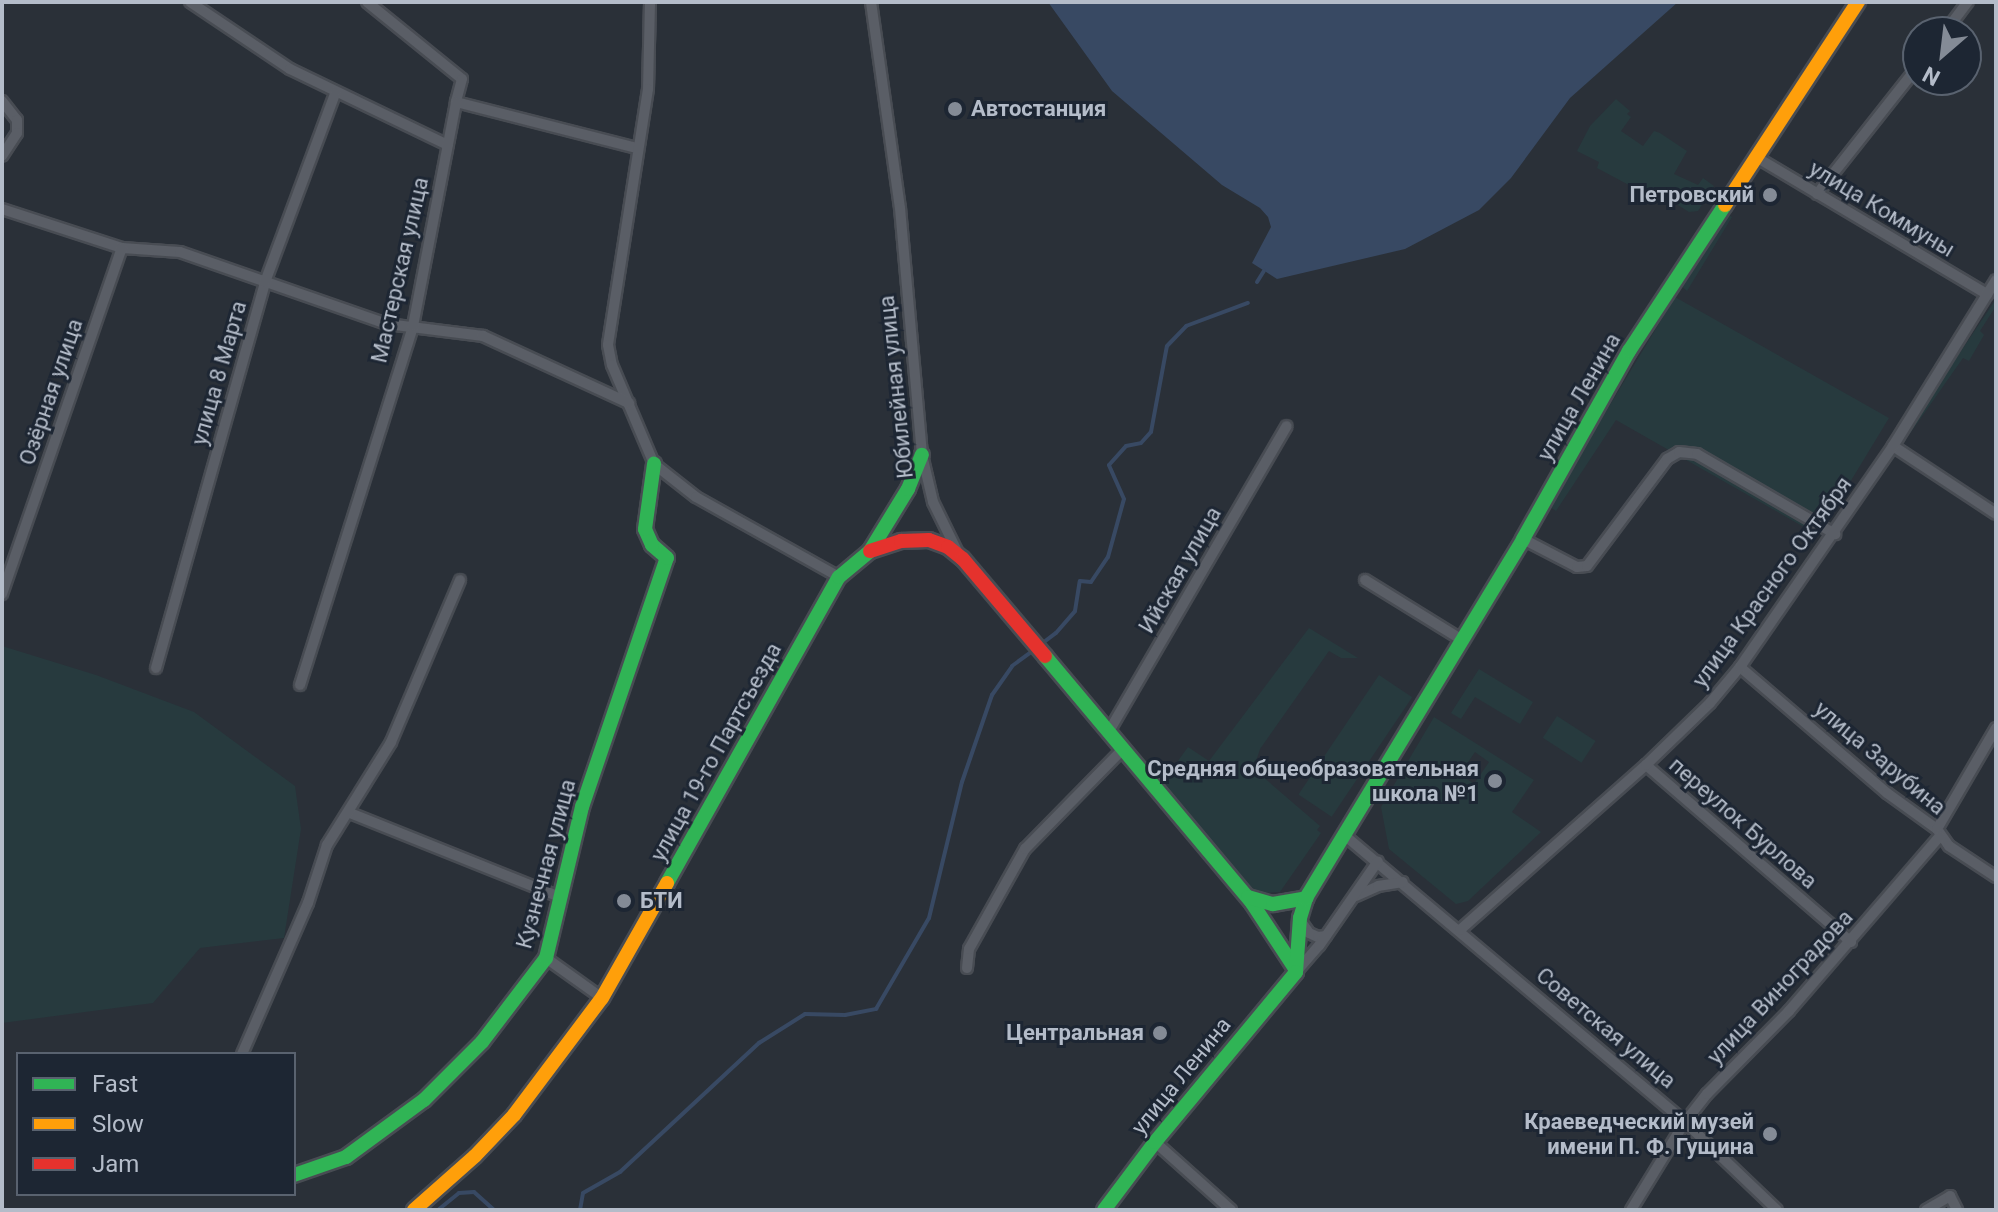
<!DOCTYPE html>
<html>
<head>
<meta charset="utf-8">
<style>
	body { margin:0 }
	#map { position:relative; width:1998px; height:1212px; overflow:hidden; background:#2a3038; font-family:Roboto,sans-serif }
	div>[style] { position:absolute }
	.green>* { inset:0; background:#273a3e; transform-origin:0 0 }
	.water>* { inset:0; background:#384963 }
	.stream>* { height:4px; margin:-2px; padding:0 2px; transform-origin:2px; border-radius:2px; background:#384963 }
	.roads { filter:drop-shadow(2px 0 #484c53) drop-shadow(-2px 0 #484c53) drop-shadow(0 2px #484c53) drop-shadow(0 -2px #484c53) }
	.street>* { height:10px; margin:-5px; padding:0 5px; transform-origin:5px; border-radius:5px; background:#5a5e66 }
	.fast>* { height:14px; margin:-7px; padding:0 7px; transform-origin:7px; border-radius:7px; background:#30b455 }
	.slow>* { height:14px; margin:-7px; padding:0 7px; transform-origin:7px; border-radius:7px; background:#ff9f0a }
	.jam>* { height:14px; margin:-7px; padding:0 7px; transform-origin:7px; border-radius:7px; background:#e5322d }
	.dots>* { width:22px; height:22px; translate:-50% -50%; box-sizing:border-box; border:4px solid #1d2633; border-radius:50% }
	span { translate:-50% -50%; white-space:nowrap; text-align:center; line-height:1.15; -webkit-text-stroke:6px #1d2633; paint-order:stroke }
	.poi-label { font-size:22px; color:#b4bcc9; font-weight:700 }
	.left { translate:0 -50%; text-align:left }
	.right { translate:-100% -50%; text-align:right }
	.street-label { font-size:22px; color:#b4bcc9 }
	.frame { position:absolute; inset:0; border:4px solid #b4bcc9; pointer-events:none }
	.legend { position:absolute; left:16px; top:1052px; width:280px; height:144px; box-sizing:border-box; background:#1d2633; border:2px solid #59626f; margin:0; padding:10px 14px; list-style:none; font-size:24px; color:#b4bcc9 }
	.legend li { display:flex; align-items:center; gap:16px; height:40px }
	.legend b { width:40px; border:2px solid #59626f }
	.north { position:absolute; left:1902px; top:16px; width:80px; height:80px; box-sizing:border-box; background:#1d2633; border:2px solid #59626f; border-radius:50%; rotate:208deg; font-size:22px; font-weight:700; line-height:32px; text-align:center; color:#b4bcc9 }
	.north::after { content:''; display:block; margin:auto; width:28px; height:36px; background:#848b96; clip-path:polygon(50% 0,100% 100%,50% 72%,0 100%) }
</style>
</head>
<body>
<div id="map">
	<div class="green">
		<i style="clip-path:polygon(1616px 99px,1630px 111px,1627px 114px,1631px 117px,1621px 131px,1643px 146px,1654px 131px,1660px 133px,1687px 151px,1674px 174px,1698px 185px,1703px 178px,1714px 186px,1698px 211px,1689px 212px,1673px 202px,1670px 207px,1597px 168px,1599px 162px,1577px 151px,1590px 126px)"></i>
		<i style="clip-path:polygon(1727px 214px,1732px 217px,1687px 291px,1680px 285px)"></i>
		<i style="clip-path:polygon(1675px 297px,1889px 418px,1818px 535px,1616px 420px,1556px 511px,1549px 506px)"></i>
		<i style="clip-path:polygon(1996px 299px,1996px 306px,1980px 331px,1984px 335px,1969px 361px,1963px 358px,1904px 442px,1901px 440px)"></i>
		<i style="clip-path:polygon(1309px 628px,1358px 658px,1341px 658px,1329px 651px,1260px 749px,1256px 761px,1262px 776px,1320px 826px,1317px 830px,1321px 833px,1280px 892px,1261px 893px,1251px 887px,1162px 783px,1188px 747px,1209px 761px)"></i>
		<i style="clip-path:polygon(2px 646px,96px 675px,194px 712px,295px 786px,301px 829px,284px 938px,200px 948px,153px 1003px,2px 1023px)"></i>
		<i style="clip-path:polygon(1479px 669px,1533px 702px,1520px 724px,1475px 697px,1461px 719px,1451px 713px)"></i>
		<i style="left:1379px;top:675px;width:40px;height:144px;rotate:34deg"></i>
		<i style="left:1557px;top:716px;width:46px;height:26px;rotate:33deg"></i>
		<i style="clip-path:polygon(evenodd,1434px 717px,1534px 780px,1512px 812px,1541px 832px,1468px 901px,1456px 904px,1389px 849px,1381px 807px,1434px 717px,1475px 752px,1489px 762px,1474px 784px,1460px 774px,1475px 752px)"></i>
	</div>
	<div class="water">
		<i style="clip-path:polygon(1048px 2px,1678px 2px,1570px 98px,1511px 178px,1479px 210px,1405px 249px,1277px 279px,1252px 263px,1271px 227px,1268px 217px,1260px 208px,1222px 185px,1112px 91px)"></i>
	</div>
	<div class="stream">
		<i style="left:1257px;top:282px;width:13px;rotate:-58deg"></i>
		<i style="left:1040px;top:645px;width:20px;rotate:-37deg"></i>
		<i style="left:1056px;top:633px;width:29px;rotate:-49deg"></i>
		<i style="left:1075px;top:611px;width:30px;rotate:-81deg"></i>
		<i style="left:1080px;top:581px;width:11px;rotate:5deg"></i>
		<i style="left:1091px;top:582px;width:30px;rotate:-56deg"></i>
		<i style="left:1108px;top:557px;width:60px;rotate:-74.6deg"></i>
		<i style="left:1124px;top:499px;width:37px;rotate:-114deg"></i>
		<i style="left:1109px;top:465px;width:25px;rotate:-48deg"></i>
		<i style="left:1126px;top:446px;width:15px;rotate:-11deg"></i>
		<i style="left:1141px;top:443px;width:15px;rotate:-48deg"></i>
		<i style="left:1151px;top:432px;width:87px;rotate:-79.5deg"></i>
		<i style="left:1167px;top:346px;width:28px;rotate:-46deg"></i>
		<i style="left:1186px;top:326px;width:66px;rotate:-20.4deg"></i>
		<i style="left:438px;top:1210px;width:27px;rotate:-39deg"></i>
		<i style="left:459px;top:1193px;width:15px;rotate:-4deg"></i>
		<i style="left:474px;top:1192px;width:27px;rotate:42deg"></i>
		<i style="left:580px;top:1210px;width:17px;rotate:-80deg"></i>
		<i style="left:583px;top:1193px;width:43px;rotate:-29.6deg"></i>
		<i style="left:620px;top:1172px;width:190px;rotate:-42.9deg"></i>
		<i style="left:759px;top:1043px;width:54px;rotate:-32.2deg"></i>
		<i style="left:805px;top:1014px;width:40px;rotate:1.4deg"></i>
		<i style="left:845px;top:1015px;width:32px;rotate:-11deg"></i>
		<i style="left:876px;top:1009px;width:105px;rotate:-59.8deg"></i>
		<i style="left:929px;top:918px;width:140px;rotate:-76.4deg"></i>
		<i style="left:962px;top:782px;width:92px;rotate:-71deg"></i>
		<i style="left:992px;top:695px;width:35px;rotate:-55deg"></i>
		<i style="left:1012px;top:666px;width:26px;rotate:-36deg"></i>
	</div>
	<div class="roads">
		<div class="street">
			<i style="left:190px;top:2px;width:120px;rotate:33.8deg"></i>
			<i style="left:290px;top:69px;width:175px;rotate:25.7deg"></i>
			<i style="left:367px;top:2px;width:122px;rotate:39deg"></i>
			<i style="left:462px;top:79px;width:24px;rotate:105deg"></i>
			<i style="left:456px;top:102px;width:187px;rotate:14.3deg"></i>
			<i style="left:650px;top:2px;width:87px;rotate:91.3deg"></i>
			<i style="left:648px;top:89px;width:259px;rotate:98.9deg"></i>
			<i style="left:608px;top:345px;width:20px;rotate:79deg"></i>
			<i style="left:612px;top:365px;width:108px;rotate:67deg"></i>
			<i style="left:654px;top:464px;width:53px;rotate:38.2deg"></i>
			<i style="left:696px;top:497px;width:164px;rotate:29.2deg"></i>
			<i style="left:871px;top:2px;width:208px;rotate:82deg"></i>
			<i style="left:900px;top:208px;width:248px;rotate:84.9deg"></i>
			<i style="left:922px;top:455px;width:48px;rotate:76.8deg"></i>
			<i style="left:933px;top:502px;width:55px;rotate:63.9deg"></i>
			<i style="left:1945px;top:32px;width:38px;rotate:-53deg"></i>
			<i style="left:2px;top:101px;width:24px;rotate:52deg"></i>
			<i style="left:17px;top:120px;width:13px;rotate:90deg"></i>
			<i style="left:17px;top:133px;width:27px;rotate:123deg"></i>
			<i style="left:1756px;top:157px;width:269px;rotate:30.7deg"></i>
			<i style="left:1817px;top:194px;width:163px;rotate:-51.7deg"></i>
			<i style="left:2px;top:209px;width:126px;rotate:18deg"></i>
			<i style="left:122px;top:248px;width:58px;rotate:3.9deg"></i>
			<i style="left:180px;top:252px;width:219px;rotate:19.2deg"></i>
			<i style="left:387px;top:324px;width:97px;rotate:7.1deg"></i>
			<i style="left:483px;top:336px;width:161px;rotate:24.7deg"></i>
			<i style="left:1893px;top:446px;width:123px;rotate:33.4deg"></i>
			<i style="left:1523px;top:539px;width:61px;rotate:27.4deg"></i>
			<i style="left:1577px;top:567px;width:10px;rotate:-6deg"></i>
			<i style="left:1587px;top:566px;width:134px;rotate:-53.2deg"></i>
			<i style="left:1667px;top:459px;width:14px;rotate:-30deg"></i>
			<i style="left:1679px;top:452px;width:18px;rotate:6deg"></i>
			<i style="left:1697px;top:454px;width:160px;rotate:30.1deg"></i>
			<i style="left:1365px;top:580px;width:114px;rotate:31.7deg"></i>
			<i style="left:2px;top:594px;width:366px;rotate:-70.9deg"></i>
			<i style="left:1740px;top:667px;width:194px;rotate:40.6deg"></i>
			<i style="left:1887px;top:793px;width:62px;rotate:35.8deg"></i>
			<i style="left:1937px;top:829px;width:21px;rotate:55deg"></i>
			<i style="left:1949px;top:846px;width:56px;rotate:33.4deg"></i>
			<i style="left:156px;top:668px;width:401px;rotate:-74.2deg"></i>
			<i style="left:265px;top:282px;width:201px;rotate:-69.6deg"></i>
			<i style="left:300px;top:685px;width:376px;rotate:-72.5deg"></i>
			<i style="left:413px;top:326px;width:228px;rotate:-79.1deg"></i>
			<i style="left:1108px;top:733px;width:355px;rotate:-59.8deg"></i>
			<i style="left:1646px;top:765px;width:271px;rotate:40.8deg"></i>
			<i style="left:350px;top:813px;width:228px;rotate:21.8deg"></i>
			<i style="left:1937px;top:829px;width:117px;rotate:-59.7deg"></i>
			<i style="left:1343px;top:834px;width:447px;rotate:40.1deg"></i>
			<i style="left:1685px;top:1122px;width:127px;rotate:43.7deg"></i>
			<i style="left:1356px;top:896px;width:24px;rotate:-24deg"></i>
			<i style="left:1378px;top:886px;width:25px;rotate:-9deg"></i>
			<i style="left:1300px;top:920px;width:16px;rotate:55deg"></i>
			<i style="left:1309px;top:933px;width:10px;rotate:24deg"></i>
			<i style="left:1318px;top:937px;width:8px;rotate:-7deg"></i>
			<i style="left:1460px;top:930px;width:249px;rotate:-41.6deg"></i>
			<i style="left:1646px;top:765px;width:89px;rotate:-44.1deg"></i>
			<i style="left:1710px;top:703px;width:47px;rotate:-50.2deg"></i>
			<i style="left:1740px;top:667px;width:269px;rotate:-55.3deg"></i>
			<i style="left:1893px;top:446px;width:195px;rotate:-58.2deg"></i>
			<i style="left:546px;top:958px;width:69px;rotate:35.5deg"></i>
			<i style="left:967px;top:968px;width:19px;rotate:-84deg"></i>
			<i style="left:969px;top:949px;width:115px;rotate:-60.8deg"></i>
			<i style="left:1025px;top:849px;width:139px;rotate:-45.6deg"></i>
			<i style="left:1296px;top:972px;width:35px;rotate:-49deg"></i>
			<i style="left:1319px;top:946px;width:103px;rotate:-55.2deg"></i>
			<i style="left:242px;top:1054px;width:165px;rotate:-66.4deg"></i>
			<i style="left:308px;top:903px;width:61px;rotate:-71.9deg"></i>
			<i style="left:327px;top:845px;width:121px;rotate:-58.1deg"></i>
			<i style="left:391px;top:742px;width:176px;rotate:-66.9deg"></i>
			<i style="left:1155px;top:1142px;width:102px;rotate:41.8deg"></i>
			<i style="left:1631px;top:1210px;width:103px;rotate:-58.5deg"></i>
			<i style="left:1685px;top:1122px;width:36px;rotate:-52deg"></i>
			<i style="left:1707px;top:1094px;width:117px;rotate:-45.3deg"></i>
			<i style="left:1789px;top:1011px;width:231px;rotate:-49.2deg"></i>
			<i style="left:1926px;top:1210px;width:28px;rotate:-30deg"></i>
			<i style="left:1950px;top:1196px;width:16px;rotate:63deg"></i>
		</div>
		<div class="fast">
			<i style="left:1045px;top:656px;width:322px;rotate:50deg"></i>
			<i style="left:1252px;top:903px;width:77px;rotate:56.7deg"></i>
			<i style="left:667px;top:883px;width:351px;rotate:-60.7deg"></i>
			<i style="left:839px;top:577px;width:40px;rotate:-40deg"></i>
			<i style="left:870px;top:551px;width:73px;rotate:-58.5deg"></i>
			<i style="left:908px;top:489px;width:37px;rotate:-68deg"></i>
			<i style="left:1248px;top:897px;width:26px;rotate:16deg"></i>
			<i style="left:1273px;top:904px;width:34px;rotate:-10deg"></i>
			<i style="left:1296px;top:972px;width:54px;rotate:-85.8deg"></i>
			<i style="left:1300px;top:918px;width:21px;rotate:-73deg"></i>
			<i style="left:1306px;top:898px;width:419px;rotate:-58.8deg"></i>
			<i style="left:1523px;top:539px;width:216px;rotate:-60.6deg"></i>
			<i style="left:1629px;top:351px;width:175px;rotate:-56.7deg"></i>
			<i style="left:294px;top:1175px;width:55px;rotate:-19.1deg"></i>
			<i style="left:346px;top:1157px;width:97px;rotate:-36.2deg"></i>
			<i style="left:424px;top:1100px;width:82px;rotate:-45deg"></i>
			<i style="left:482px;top:1042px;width:106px;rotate:-52.7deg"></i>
			<i style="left:546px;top:958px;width:155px;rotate:-76.6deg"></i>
			<i style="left:582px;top:807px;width:263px;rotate:-71.2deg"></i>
			<i style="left:667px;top:558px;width:20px;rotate:-139deg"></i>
			<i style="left:652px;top:545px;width:17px;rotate:-114deg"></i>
			<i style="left:645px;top:529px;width:66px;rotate:-82.1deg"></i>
			<i style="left:1104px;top:1210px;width:85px;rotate:-53.1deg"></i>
			<i style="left:1155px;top:1142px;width:221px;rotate:-50.3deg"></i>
		</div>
		<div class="slow">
			<i style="left:1725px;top:205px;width:243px;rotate:-56.8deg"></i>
			<i style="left:414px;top:1210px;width:81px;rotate:-41.5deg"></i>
			<i style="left:475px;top:1156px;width:57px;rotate:-46.4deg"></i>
			<i style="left:514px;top:1115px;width:146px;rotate:-53.1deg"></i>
			<i style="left:602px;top:998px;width:132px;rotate:-60.5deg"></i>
		</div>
		<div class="jam">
			<i style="left:870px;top:551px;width:33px;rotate:-18deg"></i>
			<i style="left:901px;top:541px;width:28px;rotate:-2deg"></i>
			<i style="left:929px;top:540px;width:20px;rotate:20deg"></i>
			<i style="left:948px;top:547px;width:19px;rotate:39deg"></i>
			<i style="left:963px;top:559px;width:127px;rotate:49.8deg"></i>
		</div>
	</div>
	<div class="dots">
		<i style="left:955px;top:109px;background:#848b96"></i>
		<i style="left:1770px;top:195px;background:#848b96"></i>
		<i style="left:1495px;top:781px;background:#848b96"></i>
		<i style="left:624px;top:901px;background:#848b96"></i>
		<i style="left:1160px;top:1033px;background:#848b96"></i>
		<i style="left:1770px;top:1134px;background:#848b96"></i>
	</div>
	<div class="poi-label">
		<span class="left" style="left:971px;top:109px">Автостанция</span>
		<span class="right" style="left:1754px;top:195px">Петровский</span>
		<span class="right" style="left:1479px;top:781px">Средняя общеобразовательная<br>школа №1</span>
		<span class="left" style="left:640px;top:901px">БТИ</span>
		<span class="right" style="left:1144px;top:1033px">Центральная</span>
		<span class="right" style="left:1754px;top:1134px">Краеведческий музей<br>имени П. Ф. Гущина</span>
	</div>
	<div class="street-label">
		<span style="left:1882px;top:209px;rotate:31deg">улица Коммуны</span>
		<span style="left:400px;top:270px;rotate:-77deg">Мастерская улица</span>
		<span style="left:219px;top:373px;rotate:-74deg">улица 8 Марта</span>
		<span style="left:896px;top:387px;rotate:-96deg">Юбилейная улица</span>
		<span style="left:51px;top:392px;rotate:-71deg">Озёрная улица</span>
		<span style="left:1579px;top:397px;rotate:-60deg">улица Ленина</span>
		<span style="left:1180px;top:570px;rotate:-60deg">Ийская улица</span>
		<span style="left:1772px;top:582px;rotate:-54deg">улица Красного Октября</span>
		<span style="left:716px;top:752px;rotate:-61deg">улица 19-го Партсъезда</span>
		<span style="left:1880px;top:758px;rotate:40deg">улица Зарубина</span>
		<span style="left:1743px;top:823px;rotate:41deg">переулок Бурлова</span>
		<span style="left:546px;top:864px;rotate:-75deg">Кузнечная улица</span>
		<span style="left:1780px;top:987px;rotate:-47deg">улица Виноградова</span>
		<span style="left:1606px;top:1028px;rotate:40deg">Советская улица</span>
		<span style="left:1181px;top:1076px;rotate:-51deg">улица Ленина</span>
	</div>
	<div class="frame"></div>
	<ul class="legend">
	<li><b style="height:10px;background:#30b455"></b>Fast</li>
	<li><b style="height:10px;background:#ff9f0a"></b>Slow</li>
	<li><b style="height:10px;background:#e5322d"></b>Jam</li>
	</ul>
	<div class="north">N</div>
</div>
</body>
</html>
